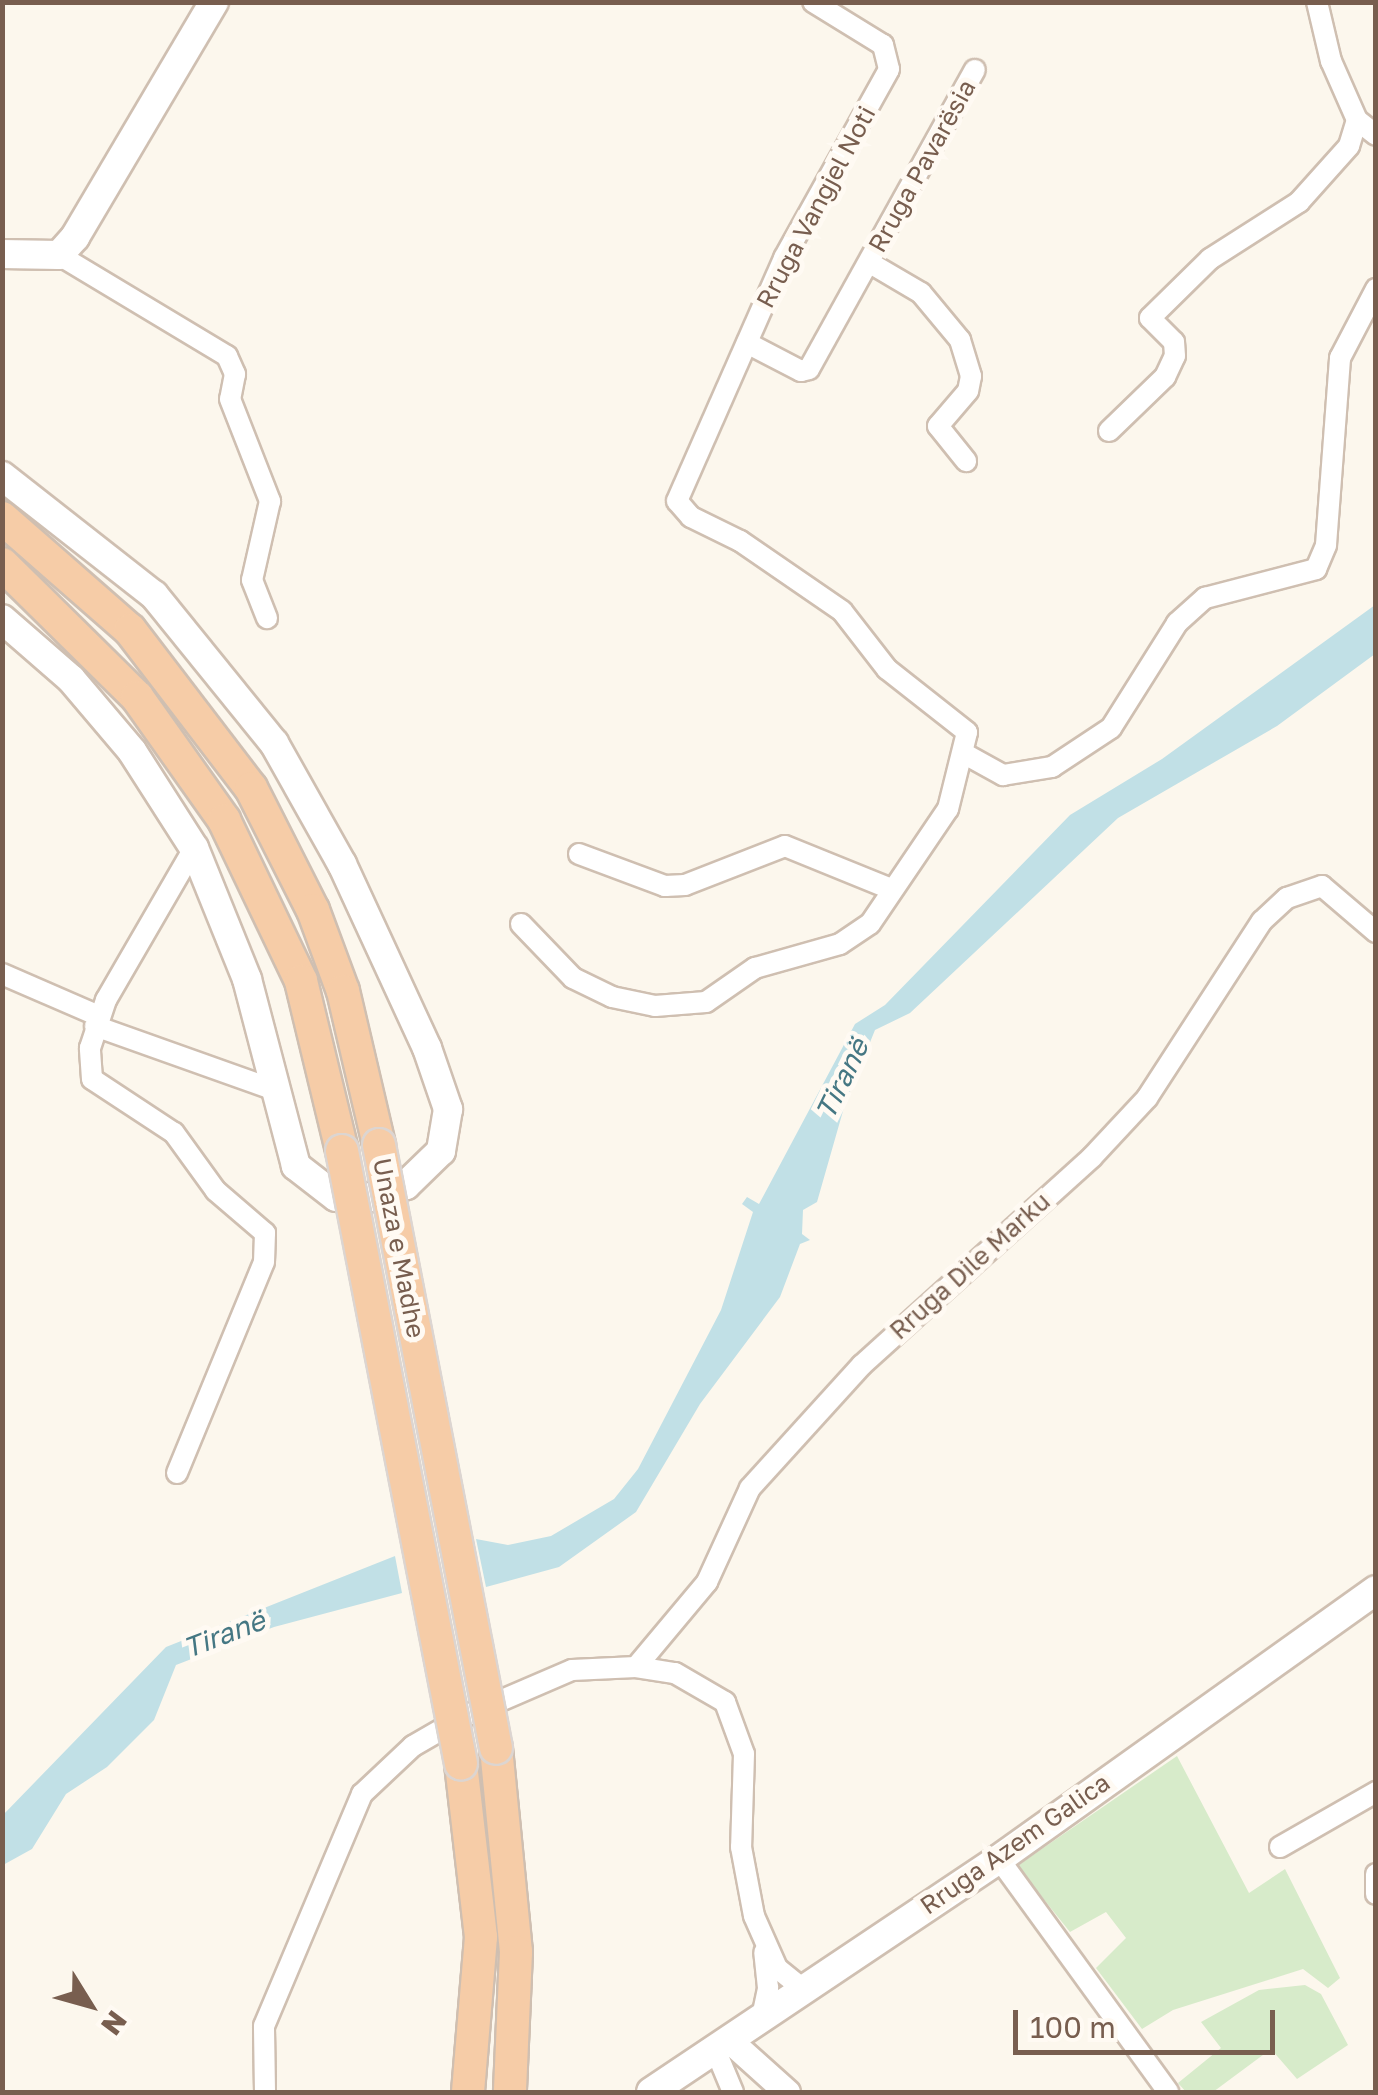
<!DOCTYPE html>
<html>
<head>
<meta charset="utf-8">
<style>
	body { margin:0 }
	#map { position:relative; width:1378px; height:2095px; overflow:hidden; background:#fcf7ed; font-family:"Golos Text",sans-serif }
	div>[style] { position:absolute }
	.green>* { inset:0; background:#d7ebca }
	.water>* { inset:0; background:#c1e0e6 }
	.roads { filter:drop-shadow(2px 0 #cfbfb1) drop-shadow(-2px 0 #cfbfb1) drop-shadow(0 2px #cfbfb1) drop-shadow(0 -2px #cfbfb1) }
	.minor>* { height:20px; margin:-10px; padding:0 10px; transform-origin:10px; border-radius:10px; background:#fff }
	.tertiary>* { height:25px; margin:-12.5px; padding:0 12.5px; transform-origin:12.5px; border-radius:12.5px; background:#fff }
	.secondary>* { height:28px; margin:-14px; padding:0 14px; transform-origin:14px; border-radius:14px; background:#fff }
	.trunk>* { height:32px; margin:-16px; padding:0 16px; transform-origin:16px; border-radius:16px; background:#f6cca7 }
	.bridges { filter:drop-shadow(2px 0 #dcd5d1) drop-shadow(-2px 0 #dcd5d1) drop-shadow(0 2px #dcd5d1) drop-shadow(0 -2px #dcd5d1) }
	.trunk-bridge>* { height:32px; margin:-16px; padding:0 16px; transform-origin:16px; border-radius:16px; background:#f6cca7 }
	span { translate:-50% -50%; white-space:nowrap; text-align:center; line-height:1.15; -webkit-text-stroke:10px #fffaf3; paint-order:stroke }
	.street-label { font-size:25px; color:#785e4f }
	.water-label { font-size:28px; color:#457783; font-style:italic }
	.frame { position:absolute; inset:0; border:5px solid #785e4f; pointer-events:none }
	.north { position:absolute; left:40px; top:1955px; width:100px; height:100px; -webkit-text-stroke:8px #fffaf3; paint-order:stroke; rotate:127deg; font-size:28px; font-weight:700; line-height:40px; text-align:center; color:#785e4f }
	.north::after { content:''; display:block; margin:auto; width:35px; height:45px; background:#785e4f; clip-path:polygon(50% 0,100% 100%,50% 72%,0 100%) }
	.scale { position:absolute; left:1013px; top:2010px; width:262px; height:45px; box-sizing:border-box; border:5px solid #785e4f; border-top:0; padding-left:12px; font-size:30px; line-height:35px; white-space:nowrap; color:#785e4f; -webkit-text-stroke:8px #fffaf3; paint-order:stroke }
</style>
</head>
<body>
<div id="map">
	<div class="green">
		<i style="clip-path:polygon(1177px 1756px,1249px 1893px,1285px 1869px,1340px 1978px,1328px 1988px,1303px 1969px,1173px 2010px,1142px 2029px,1096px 1968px,1126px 1938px,1106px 1912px,1070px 1932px,1017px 1866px)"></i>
		<i style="clip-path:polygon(1305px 1985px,1321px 1994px,1348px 2045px,1297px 2079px,1271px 2049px,1213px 2092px,1186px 2092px,1178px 2083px,1221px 2048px,1201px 2022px,1259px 1990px)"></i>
	</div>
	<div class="water">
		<i style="clip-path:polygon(1375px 605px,1375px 654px,1277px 726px,1118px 818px,910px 1013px,875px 1030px,845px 1104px,817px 1202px,803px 1210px,802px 1234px,810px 1240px,800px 1244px,780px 1297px,700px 1404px,636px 1512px,559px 1567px,486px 1587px,476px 1539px,508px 1545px,551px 1536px,614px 1499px,638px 1469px,721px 1310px,753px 1212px,742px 1204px,747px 1197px,759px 1204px,855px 1024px,885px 1005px,1070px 815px,1162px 759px)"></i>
		<i style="clip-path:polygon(395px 1556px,402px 1593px,274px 1627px,176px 1665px,154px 1720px,107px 1767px,66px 1794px,32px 1849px,3px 1865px,3px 1815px,166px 1647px)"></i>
	</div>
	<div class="roads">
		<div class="minor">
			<i style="left:1317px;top:2px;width:61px;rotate:76.7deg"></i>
			<i style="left:1331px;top:61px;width:64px;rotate:66.2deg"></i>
			<i style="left:1357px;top:120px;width:24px;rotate:38deg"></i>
			<i style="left:59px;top:255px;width:196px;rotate:31deg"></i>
			<i style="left:227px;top:356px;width:20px;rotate:66deg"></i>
			<i style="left:235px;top:374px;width:25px;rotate:101deg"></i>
			<i style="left:230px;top:399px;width:110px;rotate:68.6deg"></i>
			<i style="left:270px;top:501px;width:81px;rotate:102.8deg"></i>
			<i style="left:252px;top:580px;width:41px;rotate:68.5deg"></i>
			<i style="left:870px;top:263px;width:59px;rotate:30.5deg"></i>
			<i style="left:921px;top:293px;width:61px;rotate:50.3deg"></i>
			<i style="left:960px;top:340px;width:38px;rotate:73deg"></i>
			<i style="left:971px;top:376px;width:15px;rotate:101deg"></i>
			<i style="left:968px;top:391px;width:46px;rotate:130.6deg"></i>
			<i style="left:938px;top:426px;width:45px;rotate:51.3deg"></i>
			<i style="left:747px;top:343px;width:61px;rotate:27.4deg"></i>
			<i style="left:801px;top:371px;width:8px;rotate:-14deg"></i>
			<i style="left:809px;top:369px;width:342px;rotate:-61deg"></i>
			<i style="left:1109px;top:431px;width:78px;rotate:-44deg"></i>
			<i style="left:1165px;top:377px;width:23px;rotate:-65deg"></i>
			<i style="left:1175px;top:356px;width:14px;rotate:-94deg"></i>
			<i style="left:1174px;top:342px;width:34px;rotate:-135deg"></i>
			<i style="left:1150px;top:318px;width:84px;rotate:-44.5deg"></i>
			<i style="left:1210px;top:259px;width:106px;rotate:-32.6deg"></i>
			<i style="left:1299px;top:202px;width:75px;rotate:-48.2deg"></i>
			<i style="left:1349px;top:146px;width:27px;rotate:-73deg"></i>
			<i style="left:963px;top:753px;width:46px;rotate:28.8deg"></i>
			<i style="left:1003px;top:775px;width:50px;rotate:-9.3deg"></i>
			<i style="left:1052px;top:767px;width:71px;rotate:-33.5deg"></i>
			<i style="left:1111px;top:728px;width:124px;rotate:-57.8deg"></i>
			<i style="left:1177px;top:623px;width:38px;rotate:-42deg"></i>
			<i style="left:1205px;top:598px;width:115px;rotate:-14.6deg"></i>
			<i style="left:1316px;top:569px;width:26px;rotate:-67deg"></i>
			<i style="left:1326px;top:545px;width:188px;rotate:-85.7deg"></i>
			<i style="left:1340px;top:358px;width:78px;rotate:-62.4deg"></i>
			<i style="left:579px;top:854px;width:92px;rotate:20.4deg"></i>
			<i style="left:665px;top:886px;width:20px;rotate:-3deg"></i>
			<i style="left:685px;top:885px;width:107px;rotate:-21.3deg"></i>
			<i style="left:785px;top:846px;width:114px;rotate:22.1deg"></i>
			<i style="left:521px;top:924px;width:75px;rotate:46.1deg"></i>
			<i style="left:573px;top:978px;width:43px;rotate:26deg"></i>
			<i style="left:612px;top:997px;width:44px;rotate:11.8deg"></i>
			<i style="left:655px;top:1006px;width:51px;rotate:-4.5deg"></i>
			<i style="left:706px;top:1002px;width:60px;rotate:-34.8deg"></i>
			<i style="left:755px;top:968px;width:88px;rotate:-15.8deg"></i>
			<i style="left:840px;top:944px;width:36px;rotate:-34deg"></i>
			<i style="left:870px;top:924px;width:139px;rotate:-55.9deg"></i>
			<i style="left:948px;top:809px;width:79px;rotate:-76.1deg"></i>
			<i style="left:967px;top:732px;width:102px;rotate:-141.8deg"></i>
			<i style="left:887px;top:669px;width:73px;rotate:-127.8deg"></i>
			<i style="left:842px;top:611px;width:124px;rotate:-145.5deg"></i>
			<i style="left:740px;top:541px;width:55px;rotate:-153.9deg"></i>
			<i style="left:691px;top:517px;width:21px;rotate:-131deg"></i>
			<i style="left:677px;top:501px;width:266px;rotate:-66.2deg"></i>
			<i style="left:784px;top:258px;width:216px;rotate:-60.9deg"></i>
			<i style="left:889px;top:69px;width:25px;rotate:-104deg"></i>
			<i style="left:883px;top:45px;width:82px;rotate:-148.4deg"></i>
			<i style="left:2px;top:974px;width:106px;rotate:23.4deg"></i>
			<i style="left:95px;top:1026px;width:191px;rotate:19.6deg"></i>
			<i style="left:177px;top:1473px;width:228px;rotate:-67.6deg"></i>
			<i style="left:264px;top:1262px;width:29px;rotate:-88deg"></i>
			<i style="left:265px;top:1233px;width:65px;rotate:-139.4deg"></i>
			<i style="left:216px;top:1191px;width:72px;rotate:-125.9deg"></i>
			<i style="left:174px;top:1133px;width:98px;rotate:-146.6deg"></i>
			<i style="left:92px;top:1079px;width:31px;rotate:-94deg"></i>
			<i style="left:90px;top:1048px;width:51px;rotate:-71.6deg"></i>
			<i style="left:106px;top:1000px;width:176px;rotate:-59.9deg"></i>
			<i style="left:636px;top:1667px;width:111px;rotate:-50.1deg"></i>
			<i style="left:707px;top:1582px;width:103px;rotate:-65.4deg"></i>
			<i style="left:750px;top:1488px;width:166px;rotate:-47.7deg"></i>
			<i style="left:862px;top:1365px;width:310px;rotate:-42.1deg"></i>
			<i style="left:1092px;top:1157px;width:81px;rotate:-47deg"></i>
			<i style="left:1147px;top:1098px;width:211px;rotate:-57deg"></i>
			<i style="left:1262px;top:921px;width:34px;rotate:-43deg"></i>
			<i style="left:1287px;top:898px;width:37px;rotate:-19deg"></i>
			<i style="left:1322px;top:886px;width:71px;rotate:40.4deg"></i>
			<i style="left:1280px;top:1847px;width:111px;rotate:-29.8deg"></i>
			<i style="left:999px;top:1859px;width:288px;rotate:54deg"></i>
			<i style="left:1376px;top:1874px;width:20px;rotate:90deg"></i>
			<i style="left:762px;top:2017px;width:30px;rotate:-78deg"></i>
			<i style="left:768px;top:1988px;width:36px;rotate:-96deg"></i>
			<i style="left:715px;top:2049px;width:47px;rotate:67.3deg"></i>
			<i style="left:265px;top:2092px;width:66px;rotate:-90.9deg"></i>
			<i style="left:264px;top:2026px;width:252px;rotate:-67.1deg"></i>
			<i style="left:362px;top:1794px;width:70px;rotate:-43.3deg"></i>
			<i style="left:413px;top:1746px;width:60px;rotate:-30deg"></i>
			<i style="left:465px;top:1716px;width:116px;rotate:-23.3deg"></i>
			<i style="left:572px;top:1670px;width:64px;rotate:-2.7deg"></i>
			<i style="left:636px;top:1667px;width:39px;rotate:9deg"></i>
			<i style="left:675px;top:1673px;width:58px;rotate:30.1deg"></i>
			<i style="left:725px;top:1702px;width:55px;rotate:69.9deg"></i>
			<i style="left:744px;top:1754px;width:93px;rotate:91.8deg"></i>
			<i style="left:741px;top:1847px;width:70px;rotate:79.3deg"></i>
			<i style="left:754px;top:1916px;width:57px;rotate:66.1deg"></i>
			<i style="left:777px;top:1968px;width:33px;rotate:39deg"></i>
		</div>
		<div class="tertiary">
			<i style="left:729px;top:2040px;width:78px;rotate:41.9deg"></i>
		</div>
		<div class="secondary">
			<i style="left:2px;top:254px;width:57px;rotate:1deg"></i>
			<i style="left:59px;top:255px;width:24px;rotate:-48deg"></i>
			<i style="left:75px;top:237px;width:273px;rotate:-59.4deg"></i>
			<i style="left:2px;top:476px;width:193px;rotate:38.1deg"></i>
			<i style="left:154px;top:595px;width:191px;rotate:51deg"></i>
			<i style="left:274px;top:743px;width:139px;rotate:60.7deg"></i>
			<i style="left:342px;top:864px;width:203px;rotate:65.2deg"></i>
			<i style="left:427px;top:1048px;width:65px;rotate:71deg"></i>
			<i style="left:448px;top:1109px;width:43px;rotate:99.5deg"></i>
			<i style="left:441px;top:1151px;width:49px;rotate:135.8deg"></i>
			<i style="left:406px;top:1185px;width:46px;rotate:161.2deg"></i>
			<i style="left:362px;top:1200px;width:26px;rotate:-173deg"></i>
			<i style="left:336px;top:1197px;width:51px;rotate:-142.2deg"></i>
			<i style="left:296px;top:1166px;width:193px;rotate:-104.7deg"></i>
			<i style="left:247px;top:979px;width:141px;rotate:-112deg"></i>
			<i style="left:194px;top:848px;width:115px;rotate:-122.6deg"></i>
			<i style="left:132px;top:751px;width:94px;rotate:-130.3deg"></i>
			<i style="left:71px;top:679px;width:91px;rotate:-139deg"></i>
			<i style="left:651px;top:2092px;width:419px;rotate:-33.8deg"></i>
			<i style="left:999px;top:1859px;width:463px;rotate:-35.5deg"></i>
		</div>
		<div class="trunk">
			<i style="left:2px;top:518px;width:170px;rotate:41.2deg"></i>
			<i style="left:130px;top:630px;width:199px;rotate:52.6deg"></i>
			<i style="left:251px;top:788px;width:137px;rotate:63.1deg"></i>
			<i style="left:313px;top:910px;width:86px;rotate:69.7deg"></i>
			<i style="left:343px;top:991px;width:158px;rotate:76.8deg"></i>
			<i style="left:2px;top:564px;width:190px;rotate:44.6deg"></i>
			<i style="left:137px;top:697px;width:151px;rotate:54.7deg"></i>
			<i style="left:224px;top:820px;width:178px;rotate:64.4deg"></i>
			<i style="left:301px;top:981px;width:175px;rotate:76.4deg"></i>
			<i style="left:496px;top:1748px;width:205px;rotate:84.4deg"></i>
			<i style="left:516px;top:1952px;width:140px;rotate:92.5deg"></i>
			<i style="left:461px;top:1764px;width:174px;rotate:83.4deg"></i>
			<i style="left:481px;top:1937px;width:156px;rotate:94.8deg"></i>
		</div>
	</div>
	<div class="bridges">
		<div class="trunk-bridge">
			<i style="left:379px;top:1145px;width:614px;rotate:79.02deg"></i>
			<i style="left:342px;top:1151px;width:624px;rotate:79.01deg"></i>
		</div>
	</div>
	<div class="street-label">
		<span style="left:922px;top:166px;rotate:-61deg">Rruga Pavarësia</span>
		<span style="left:816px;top:207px;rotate:-62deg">Rruga Vangjel Noti</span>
		<span style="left:399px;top:1248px;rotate:79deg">Unaza e Madhe</span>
		<span style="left:970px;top:1266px;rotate:-42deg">Rruga Dile Marku</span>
		<span style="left:1015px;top:1844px;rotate:-35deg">Rruga Azem Galica</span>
	</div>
	<div class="water-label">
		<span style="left:842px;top:1079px;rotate:-64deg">Tiranë</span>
		<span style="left:224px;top:1634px;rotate:-21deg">Tiranë</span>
	</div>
	<div class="frame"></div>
	<div class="north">N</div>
	<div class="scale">100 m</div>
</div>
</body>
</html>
